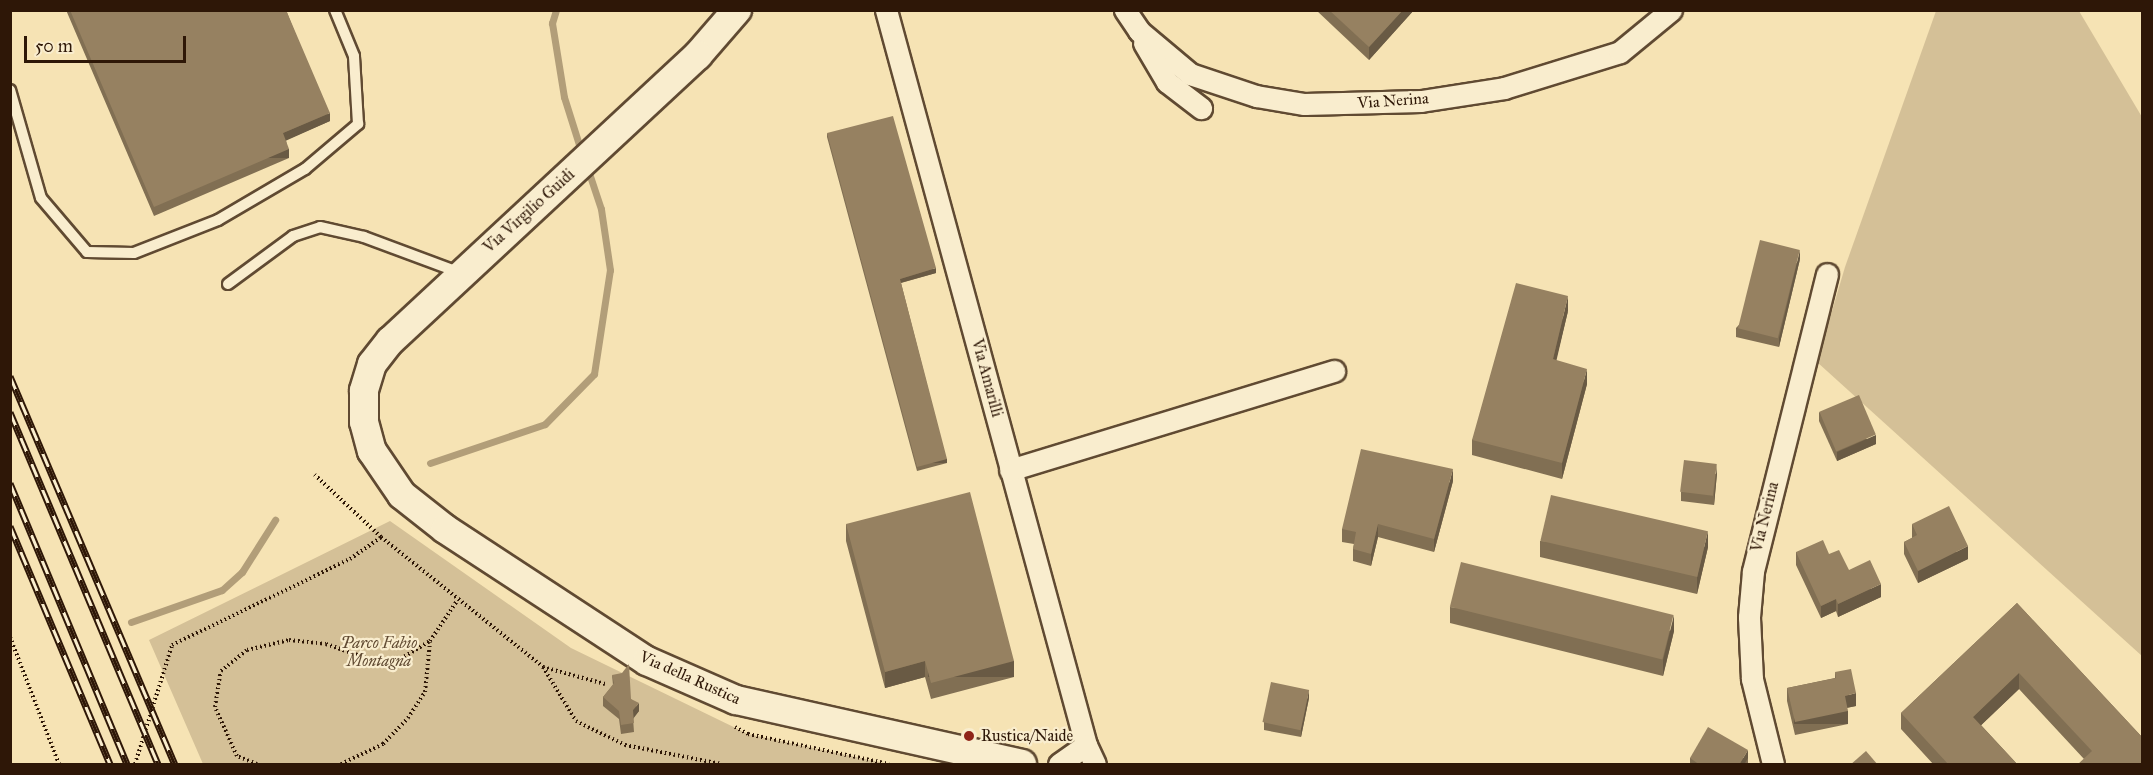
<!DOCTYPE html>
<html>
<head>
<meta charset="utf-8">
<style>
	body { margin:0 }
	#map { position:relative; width:2153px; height:775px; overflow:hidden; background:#f6e3b4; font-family:"IM FELL Great Primer",serif }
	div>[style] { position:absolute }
	.green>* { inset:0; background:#d4c097 }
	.stream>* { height:7px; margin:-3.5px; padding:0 3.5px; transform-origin:3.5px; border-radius:3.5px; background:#b29e79 }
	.path>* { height:4px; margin-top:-2px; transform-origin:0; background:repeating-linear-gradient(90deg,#2e1707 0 1.5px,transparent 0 4.5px) }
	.roads { filter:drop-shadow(2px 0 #604a32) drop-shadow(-2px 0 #604a32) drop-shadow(0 2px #604a32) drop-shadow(0 -2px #604a32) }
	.lane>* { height:10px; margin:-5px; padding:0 5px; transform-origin:5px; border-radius:5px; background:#f9edce }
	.street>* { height:21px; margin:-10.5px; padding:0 10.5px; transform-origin:10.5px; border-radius:10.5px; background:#f9edce }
	.secondary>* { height:28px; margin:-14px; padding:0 14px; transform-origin:14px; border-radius:14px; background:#f9edce }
	.rail>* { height:7px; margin-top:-3.5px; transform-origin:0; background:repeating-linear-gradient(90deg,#f9edce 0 14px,#2e1707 0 28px); box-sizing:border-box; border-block:2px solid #2e1707 }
	.wall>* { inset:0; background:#816f53; transform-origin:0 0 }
	.shaded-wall>* { inset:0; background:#695a44; transform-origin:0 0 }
	.building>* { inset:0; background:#968161; transform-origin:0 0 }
	.dots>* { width:16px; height:16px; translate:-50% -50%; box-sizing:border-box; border:3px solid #f9edce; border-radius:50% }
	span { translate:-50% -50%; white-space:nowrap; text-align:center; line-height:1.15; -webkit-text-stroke:4.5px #f9edce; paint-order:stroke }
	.street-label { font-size:16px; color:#2e1707 }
	.park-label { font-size:16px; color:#604a32; font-style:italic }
	.poi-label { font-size:16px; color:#2e1707 }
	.left { translate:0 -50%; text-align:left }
	.frame { position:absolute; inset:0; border:12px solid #2e1707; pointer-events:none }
	.scale { position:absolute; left:24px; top:36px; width:162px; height:27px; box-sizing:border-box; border:3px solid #2e1707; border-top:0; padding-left:8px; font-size:18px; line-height:21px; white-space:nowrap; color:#2e1707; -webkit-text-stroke:4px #f9edce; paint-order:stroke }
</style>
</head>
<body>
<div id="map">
	<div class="green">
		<i style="clip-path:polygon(1936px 11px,2079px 11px,2142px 117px,2142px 656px,1817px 362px,1845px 267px)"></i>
		<i style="clip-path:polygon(390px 521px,571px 648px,748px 734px,889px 764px,203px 764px,149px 640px)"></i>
	</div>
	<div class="stream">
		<i style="left:556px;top:10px;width:14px;rotate:107deg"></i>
		<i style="left:552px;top:23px;width:75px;rotate:80.8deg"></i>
		<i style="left:564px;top:97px;width:60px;rotate:72.5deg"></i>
		<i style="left:430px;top:463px;width:121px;rotate:-18.7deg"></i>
		<i style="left:545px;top:424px;width:70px;rotate:-45.6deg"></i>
		<i style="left:594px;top:374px;width:105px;rotate:-81.3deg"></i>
		<i style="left:610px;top:270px;width:62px;rotate:-98.4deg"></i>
		<i style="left:601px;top:209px;width:44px;rotate:-108.4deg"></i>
		<i style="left:131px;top:622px;width:96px;rotate:-19.4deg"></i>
		<i style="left:222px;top:590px;width:27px;rotate:-42deg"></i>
		<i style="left:242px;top:572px;width:62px;rotate:-57.6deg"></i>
	</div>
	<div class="path">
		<i style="left:381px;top:537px;width:208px;rotate:38.7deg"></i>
		<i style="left:10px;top:637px;width:136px;rotate:68.9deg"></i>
		<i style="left:605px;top:684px;width:64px;rotate:-164.7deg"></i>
		<i style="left:543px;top:667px;width:63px;rotate:58.6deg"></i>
		<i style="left:576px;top:721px;width:55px;rotate:26.1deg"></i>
		<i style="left:625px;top:745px;width:98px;rotate:11.2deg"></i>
		<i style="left:735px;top:727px;width:15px;rotate:28deg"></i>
		<i style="left:748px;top:734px;width:144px;rotate:12deg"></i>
		<i style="left:135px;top:764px;width:125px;rotate:-72.7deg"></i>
		<i style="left:172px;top:645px;width:198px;rotate:-25.8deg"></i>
		<i style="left:350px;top:559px;width:38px;rotate:-35deg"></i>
		<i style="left:381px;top:537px;width:91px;rotate:-136.8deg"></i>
		<i style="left:257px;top:764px;width:22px;rotate:-158deg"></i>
		<i style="left:237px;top:756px;width:54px;rotate:-114.2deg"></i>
		<i style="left:215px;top:707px;width:36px;rotate:-81deg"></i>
		<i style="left:221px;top:671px;width:33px;rotate:-39deg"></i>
		<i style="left:247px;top:650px;width:43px;rotate:-13.4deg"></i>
		<i style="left:289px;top:640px;width:37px;rotate:6deg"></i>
		<i style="left:326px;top:644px;width:67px;rotate:19.2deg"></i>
		<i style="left:389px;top:666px;width:48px;rotate:-31.4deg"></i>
		<i style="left:430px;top:641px;width:48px;rotate:-56deg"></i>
		<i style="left:341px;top:764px;width:47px;rotate:-25.5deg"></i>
		<i style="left:383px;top:744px;width:36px;rotate:-46deg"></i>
		<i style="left:408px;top:718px;width:31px;rotate:-57deg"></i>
		<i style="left:425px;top:692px;width:50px;rotate:-84.3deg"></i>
	</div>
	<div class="roads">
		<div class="lane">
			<i style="left:10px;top:90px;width:112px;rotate:74deg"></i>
			<i style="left:41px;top:198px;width:71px;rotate:49.6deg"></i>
			<i style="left:87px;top:252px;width:47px;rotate:1.2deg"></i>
			<i style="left:134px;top:253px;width:90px;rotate:-21.4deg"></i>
			<i style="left:218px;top:220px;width:101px;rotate:-30.4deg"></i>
			<i style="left:305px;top:169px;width:70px;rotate:-40.3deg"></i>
			<i style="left:358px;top:124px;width:68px;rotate:-93.4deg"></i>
			<i style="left:354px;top:56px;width:50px;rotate:-112.4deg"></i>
			<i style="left:228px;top:284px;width:81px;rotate:-36.4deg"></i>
			<i style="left:293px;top:236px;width:28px;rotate:-18deg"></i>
			<i style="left:320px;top:227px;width:45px;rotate:12.8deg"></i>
			<i style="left:364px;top:237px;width:103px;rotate:20.4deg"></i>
		</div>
		<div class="street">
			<i style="left:886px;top:10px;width:762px;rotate:74.78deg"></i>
			<i style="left:1125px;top:10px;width:25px;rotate:56deg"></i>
			<i style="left:1139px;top:31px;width:67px;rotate:40.1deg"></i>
			<i style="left:1190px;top:74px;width:70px;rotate:18.4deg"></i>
			<i style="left:1256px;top:96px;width:49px;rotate:9.5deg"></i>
			<i style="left:1304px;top:104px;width:117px;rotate:-1.5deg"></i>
			<i style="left:1421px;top:101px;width:84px;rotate:-8.9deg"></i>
			<i style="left:1504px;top:88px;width:121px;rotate:-17.2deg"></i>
			<i style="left:1620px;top:52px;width:66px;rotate:-39.5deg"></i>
			<i style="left:1144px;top:43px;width:45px;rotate:59.5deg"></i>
			<i style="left:1167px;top:82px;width:43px;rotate:37.4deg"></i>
			<i style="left:1010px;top:470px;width:339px;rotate:-17deg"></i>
			<i style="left:1059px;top:764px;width:33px;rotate:-35deg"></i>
			<i style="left:1086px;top:745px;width:21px;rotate:65deg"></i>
			<i style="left:1773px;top:764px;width:88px;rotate:-103.9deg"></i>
			<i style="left:1752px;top:679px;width:62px;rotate:-92.8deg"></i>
			<i style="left:1749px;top:617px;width:46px;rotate:-85deg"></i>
			<i style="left:1753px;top:571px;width:306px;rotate:-76deg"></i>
		</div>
		<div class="secondary">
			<i style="left:737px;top:10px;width:60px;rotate:130.9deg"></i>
			<i style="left:698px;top:55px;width:420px;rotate:137.1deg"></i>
			<i style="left:390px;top:341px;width:29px;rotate:128deg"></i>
			<i style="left:372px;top:364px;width:28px;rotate:107deg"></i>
			<i style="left:364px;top:391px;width:31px;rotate:90deg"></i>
			<i style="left:364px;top:422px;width:30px;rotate:75deg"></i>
			<i style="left:372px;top:451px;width:53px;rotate:55.7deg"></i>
			<i style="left:402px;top:495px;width:55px;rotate:38.3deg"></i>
			<i style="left:445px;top:529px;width:241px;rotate:33.2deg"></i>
			<i style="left:647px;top:661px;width:97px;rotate:23.7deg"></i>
			<i style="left:736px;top:700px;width:293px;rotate:12.6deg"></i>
		</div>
	</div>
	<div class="rail">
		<i style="left:10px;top:376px;width:422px;rotate:67deg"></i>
		<i style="left:10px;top:412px;width:382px;rotate:67.2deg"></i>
		<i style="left:10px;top:483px;width:304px;rotate:67.4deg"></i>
		<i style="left:10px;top:526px;width:258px;rotate:67.2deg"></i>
	</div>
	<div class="wall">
		<i style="clip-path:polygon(66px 10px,286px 10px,330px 121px,286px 140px,289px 158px,154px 216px)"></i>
		<i style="clip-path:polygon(1316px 10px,1414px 10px,1369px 60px)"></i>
		<i style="clip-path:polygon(827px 133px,936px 273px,901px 283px,947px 463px,917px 471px,827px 137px)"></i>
		<i style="clip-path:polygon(1800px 259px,1779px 347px,1736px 337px,1736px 328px)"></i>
		<i style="clip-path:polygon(1568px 311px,1556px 360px,1587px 384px,1562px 479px,1472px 455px,1472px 440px)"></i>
		<i style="clip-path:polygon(1819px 412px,1876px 444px,1837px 461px,1819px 421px)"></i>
		<i style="clip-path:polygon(1717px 473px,1714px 505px,1681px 501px,1681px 492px)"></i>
		<i style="clip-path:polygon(1453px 481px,1434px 552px,1378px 537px,1371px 566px,1353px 561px,1353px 549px,1354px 544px,1342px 542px,1342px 529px)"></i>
		<i style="clip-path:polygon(846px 524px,1014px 677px,931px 699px,925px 677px,885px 688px,846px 541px)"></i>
		<i style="clip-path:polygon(1912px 524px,1968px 559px,1918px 583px,1904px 554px,1904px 542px,1912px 538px)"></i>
		<i style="clip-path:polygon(1540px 541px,1708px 547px,1697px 594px,1540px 557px)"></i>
		<i style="clip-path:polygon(1796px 552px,1829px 554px,1881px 597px,1838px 617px,1836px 611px,1821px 618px,1796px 565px)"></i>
		<i style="clip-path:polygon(2017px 603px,2142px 737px,2084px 759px,2019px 689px,1981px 725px,2018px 765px,1934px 765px,1901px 729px,1901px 713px)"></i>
		<i style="clip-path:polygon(1450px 607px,1674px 631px,1663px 676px,1450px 623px)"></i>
		<i style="clip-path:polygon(1835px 672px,1856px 706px,1847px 708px,1848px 724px,1795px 735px,1787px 701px,1787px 688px,1835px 678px)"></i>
		<i style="clip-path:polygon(612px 675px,631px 699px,639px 711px,633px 718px,634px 732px,621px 734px,619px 719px,603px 706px,603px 697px,613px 685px)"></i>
		<i style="clip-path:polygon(1309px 698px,1301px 737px,1264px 730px,1264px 722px)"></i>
		<i style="left:1690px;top:758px;width:58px;height:7px"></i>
	</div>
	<div class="shaded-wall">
		<i style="clip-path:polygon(1403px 10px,1414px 10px,1369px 60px,1369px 47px)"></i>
		<i style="clip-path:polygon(330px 113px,330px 121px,283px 142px,283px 133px)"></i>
		<i style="left:289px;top:149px;width:9px;height:147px;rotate:90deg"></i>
		<i style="clip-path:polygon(1800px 250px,1800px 259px,1779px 347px,1779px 338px)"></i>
		<i style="clip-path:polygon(936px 268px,936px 273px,900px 283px,900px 279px)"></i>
		<i style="clip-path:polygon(1568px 296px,1568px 311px,1553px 375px,1553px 359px)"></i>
		<i style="clip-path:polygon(1587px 369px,1587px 384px,1562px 479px,1562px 463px)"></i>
		<i style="clip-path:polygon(1876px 435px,1876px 444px,1837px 461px,1837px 452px)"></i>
		<i style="left:947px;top:459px;width:4px;height:31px;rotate:90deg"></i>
		<i style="clip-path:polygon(1717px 464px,1717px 473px,1714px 505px,1714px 496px)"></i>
		<i style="clip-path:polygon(1453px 469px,1453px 481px,1434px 552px,1434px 539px)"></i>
		<i style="clip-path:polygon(1378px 524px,1378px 537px,1371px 566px,1371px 554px)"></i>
		<i style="clip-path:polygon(1708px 531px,1708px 547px,1697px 594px,1697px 577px)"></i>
		<i style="clip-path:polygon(1968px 546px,1968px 559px,1918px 583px,1918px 571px)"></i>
		<i style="clip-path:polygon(1881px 584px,1881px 597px,1838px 617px,1838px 604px)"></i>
		<i style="clip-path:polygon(1836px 599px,1836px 611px,1821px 618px,1821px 606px)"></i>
		<i style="clip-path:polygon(1674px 615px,1674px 631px,1663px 676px,1663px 660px)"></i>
		<i style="clip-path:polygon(925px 661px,925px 677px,885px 688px,885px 672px)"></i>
		<i style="left:1014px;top:661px;width:16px;height:86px;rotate:90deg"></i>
		<i style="clip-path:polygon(2019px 673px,2019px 689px,1973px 733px,1973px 717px)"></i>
		<i style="clip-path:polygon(1309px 690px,1309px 698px,1301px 737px,1301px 729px)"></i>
		<i style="clip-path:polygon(1856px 693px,1856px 706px,1845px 708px,1845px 696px)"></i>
		<i style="clip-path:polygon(639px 703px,639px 711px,633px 719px,633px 710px)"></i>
		<i style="left:1848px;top:711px;width:13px;height:54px;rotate:90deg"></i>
		<i style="clip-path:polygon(1748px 750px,1748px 758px,1744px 765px,1739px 765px)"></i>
	</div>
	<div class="building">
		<i style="clip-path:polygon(70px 10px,286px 10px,330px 113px,283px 133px,289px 149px,154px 207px)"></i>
		<i style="clip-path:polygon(1329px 10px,1403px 10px,1369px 47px)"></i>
		<i style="clip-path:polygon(893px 116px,936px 268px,900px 279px,947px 459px,917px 467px,827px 133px)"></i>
		<i style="left:1760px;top:240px;width:41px;height:91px;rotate:14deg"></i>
		<i style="clip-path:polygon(1516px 283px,1568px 296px,1553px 359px,1587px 369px,1562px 463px,1472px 440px)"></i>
		<i style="left:1859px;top:395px;width:43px;height:43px;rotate:67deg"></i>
		<i style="clip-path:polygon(1361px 449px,1453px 469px,1434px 539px,1378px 524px,1371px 554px,1353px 549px,1356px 532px,1342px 529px)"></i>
		<i style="left:1684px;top:460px;width:33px;height:32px;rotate:7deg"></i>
		<i style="clip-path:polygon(970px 492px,1014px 661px,931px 683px,925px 661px,885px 672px,846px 524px)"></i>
		<i style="left:1551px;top:495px;width:161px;height:47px;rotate:13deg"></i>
		<i style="clip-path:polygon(1949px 506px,1968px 546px,1918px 571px,1904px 542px,1917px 535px,1912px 524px)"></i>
		<i style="clip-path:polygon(1823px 540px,1829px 554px,1839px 550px,1849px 570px,1870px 560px,1881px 584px,1838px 604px,1836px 599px,1821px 606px,1796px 552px)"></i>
		<i style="left:1461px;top:562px;width:219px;height:46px;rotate:14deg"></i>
		<i style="clip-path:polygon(2017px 603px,2142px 737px,2142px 765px,2077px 765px,2092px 751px,2019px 673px,1973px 717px,2018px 765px,1949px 765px,1901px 713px)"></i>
		<i style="clip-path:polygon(629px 664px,631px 699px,639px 703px,633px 710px,634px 723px,621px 725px,619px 711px,603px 697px,614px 683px,612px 675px,622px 673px)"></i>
		<i style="clip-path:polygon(1851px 669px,1856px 693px,1845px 696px,1848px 711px,1795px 722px,1787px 688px,1836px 678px,1835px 672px)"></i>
		<i style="left:1271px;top:682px;width:39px;height:41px;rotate:12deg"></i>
		<i style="clip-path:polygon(1708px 727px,1748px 750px,1739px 765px,1700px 765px,1690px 758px)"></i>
		<i style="clip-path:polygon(1866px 751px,1878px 765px,1850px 765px)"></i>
	</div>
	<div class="dots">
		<i style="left:969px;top:736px;background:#8f2418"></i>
	</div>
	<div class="street-label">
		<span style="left:1393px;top:101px;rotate:-4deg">Via Nerina</span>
		<span style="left:529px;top:211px;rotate:-42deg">Via Virgilio Guidi</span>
		<span style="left:987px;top:378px;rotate:75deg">Via Amarilli</span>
		<span style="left:1765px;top:517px;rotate:-76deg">Via Nerina</span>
		<span style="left:690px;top:678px;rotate:24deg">Via della Rustica</span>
	</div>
	<div class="park-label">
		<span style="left:379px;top:652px">Parco Fabio<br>Montagna</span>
	</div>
	<div class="poi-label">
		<span class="left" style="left:981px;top:736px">Rustica/Naide</span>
	</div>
	<div class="frame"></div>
	<div class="scale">50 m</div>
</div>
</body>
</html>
